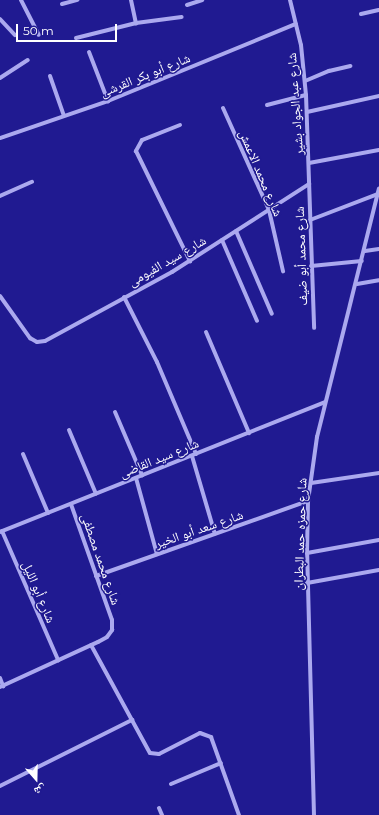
<!DOCTYPE html>
<html>
<head>
<meta charset="utf-8">
<style>
	body { margin:0 }
	#map { position:relative; width:379px; height:815px; overflow:hidden; background:#201a91; font-family:Montserrat,"Noto Naskh Arabic",sans-serif }
	div>[style] { position:absolute }
	.minor>* { height:4px; margin:-2px; padding:0 2px; transform-origin:2px; border-radius:2px; background:#aba9ef }
	span { translate:-50% -50%; white-space:nowrap; text-align:center; line-height:1.15; -webkit-text-stroke:3px #201a91; paint-order:stroke }
	.street-label { font-size:13px; color:#fff }
	.north { position:absolute; left:16px; top:759px; width:40px; height:40px; -webkit-text-stroke:3px #201a91; paint-order:stroke; rotate:160deg; font-size:11px; font-weight:700; line-height:16px; text-align:center; color:#fff }
	.north::after { content:''; display:block; margin:auto; width:14px; height:18px; background:#fff; clip-path:polygon(50% 0,100% 100%,50% 72%,0 100%) }
	.scale { position:absolute; left:16px; top:24px; width:101px; height:18px; box-sizing:border-box; border:2px solid #fff; border-top:0; padding-left:5px; font-size:12px; line-height:14px; white-space:nowrap; color:#fff; -webkit-text-stroke:3px #201a91; paint-order:stroke }
</style>
</head>
<body>
<div id="map">
	<div class="minor">
		<i style="left:21px;top:0;width:39px;rotate:63deg"></i>
		<i style="left:131px;top:0;width:24px;rotate:78deg"></i>
		<i style="left:290px;top:0;width:46px;rotate:76.3deg"></i>
		<i style="left:301px;top:45px;width:50px;rotate:84.3deg"></i>
		<i style="left:306px;top:95px;width:233px;rotate:88deg"></i>
		<i style="left:62px;top:4px;width:16px;rotate:-15deg"></i>
		<i style="left:187px;top:5px;width:16px;rotate:-18deg"></i>
		<i style="left:361px;top:14px;width:18px;rotate:-13deg"></i>
		<i style="left:0;top:19px;width:22px;rotate:47deg"></i>
		<i style="left:76px;top:38px;width:62px;rotate:-14deg"></i>
		<i style="left:136px;top:23px;width:46px;rotate:-7.4deg"></i>
		<i style="left:89px;top:52px;width:53px;rotate:68.8deg"></i>
		<i style="left:50px;top:76px;width:42px;rotate:70.7deg"></i>
		<i style="left:0;top:78px;width:33px;rotate:-33deg"></i>
		<i style="left:305px;top:81px;width:26px;rotate:-23deg"></i>
		<i style="left:329px;top:71px;width:22px;rotate:-13deg"></i>
		<i style="left:267px;top:105px;width:40px;rotate:-14.4deg"></i>
		<i style="left:223px;top:108px;width:112px;rotate:65.7deg"></i>
		<i style="left:269px;top:210px;width:63px;rotate:77.1deg"></i>
		<i style="left:307px;top:112px;width:74px;rotate:-12.5deg"></i>
		<i style="left:180px;top:125px;width:41px;rotate:158.5deg"></i>
		<i style="left:142px;top:140px;width:13px;rotate:119deg"></i>
		<i style="left:136px;top:151px;width:123px;rotate:63.9deg"></i>
		<i style="left:0;top:138px;width:114px;rotate:-18.9deg"></i>
		<i style="left:108px;top:101px;width:203px;rotate:-22.3deg"></i>
		<i style="left:309px;top:163px;width:71px;rotate:-10.5deg"></i>
		<i style="left:0;top:196px;width:35px;rotate:-24deg"></i>
		<i style="left:310px;top:220px;width:73px;rotate:-20.9deg"></i>
		<i style="left:236px;top:231px;width:90px;rotate:66.6deg"></i>
		<i style="left:222px;top:240px;width:88px;rotate:66.6deg"></i>
		<i style="left:365px;top:251px;width:14px;rotate:-8deg"></i>
		<i style="left:311px;top:266px;width:51px;rotate:-5.6deg"></i>
		<i style="left:357px;top:284px;width:22px;rotate:-10deg"></i>
		<i style="left:0;top:296px;width:52px;rotate:54.5deg"></i>
		<i style="left:30px;top:338px;width:8px;rotate:30deg"></i>
		<i style="left:37px;top:342px;width:8px;rotate:-7deg"></i>
		<i style="left:45px;top:341px;width:145px;rotate:-28.5deg"></i>
		<i style="left:172px;top:272px;width:163px;rotate:-32.7deg"></i>
		<i style="left:124px;top:297px;width:73px;rotate:63.1deg"></i>
		<i style="left:157px;top:362px;width:100px;rotate:67deg"></i>
		<i style="left:206px;top:332px;width:110px;rotate:66.9deg"></i>
		<i style="left:115px;top:412px;width:69px;rotate:66.8deg"></i>
		<i style="left:69px;top:430px;width:69px;rotate:67.1deg"></i>
		<i style="left:23px;top:454px;width:64px;rotate:67deg"></i>
		<i style="left:192px;top:456px;width:81px;rotate:73.6deg"></i>
		<i style="left:136px;top:478px;width:79px;rotate:74.6deg"></i>
		<i style="left:311px;top:483px;width:69px;rotate:-8.4deg"></i>
		<i style="left:2px;top:531px;width:141px;rotate:66.5deg"></i>
		<i style="left:0;top:532px;width:350px;rotate:-21.8deg"></i>
		<i style="left:307px;top:553px;width:73px;rotate:-10.2deg"></i>
		<i style="left:96px;top:576px;width:225px;rotate:-19.5deg"></i>
		<i style="left:307px;top:583px;width:73px;rotate:-10.2deg"></i>
		<i style="left:91px;top:645px;width:123px;rotate:61.4deg"></i>
		<i style="left:150px;top:753px;width:9px;rotate:6deg"></i>
		<i style="left:159px;top:754px;width:46px;rotate:-27.1deg"></i>
		<i style="left:200px;top:733px;width:12px;rotate:20deg"></i>
		<i style="left:211px;top:737px;width:83px;rotate:70.3deg"></i>
		<i style="left:0;top:678px;width:9px;rotate:69deg"></i>
		<i style="left:0;top:687px;width:108px;rotate:-24.7deg"></i>
		<i style="left:98px;top:642px;width:10px;rotate:-29deg"></i>
		<i style="left:107px;top:637px;width:9px;rotate:-54deg"></i>
		<i style="left:112px;top:630px;width:10px;rotate:-90deg"></i>
		<i style="left:112px;top:620px;width:123px;rotate:-109.5deg"></i>
		<i style="left:171px;top:784px;width:54px;rotate:-22.8deg"></i>
		<i style="left:0;top:786px;width:148px;rotate:-26.6deg"></i>
		<i style="left:159px;top:808px;width:8px;rotate:67deg"></i>
		<i style="left:314px;top:815px;width:262px;rotate:-91.5deg"></i>
		<i style="left:307px;top:553px;width:52px;rotate:-88.9deg"></i>
		<i style="left:308px;top:501px;width:65px;rotate:-82deg"></i>
		<i style="left:317px;top:437px;width:256px;rotate:-76deg"></i>
	</div>
	<div class="street-label">
		<span style="left:145px;top:75px;rotate:-22deg">شارع أبو بكر القرشى</span>
		<span style="left:295px;top:104px;rotate:-94deg">شارع عبد الجواد بشير</span>
		<span style="left:261px;top:173px;rotate:67deg">شارع محمد الاعمش</span>
		<span style="left:301px;top:256px;rotate:-92deg">شارع محمد أبو ضيف</span>
		<span style="left:167px;top:261px;rotate:-30deg">شارع سيد الفيومى</span>
		<span style="left:159px;top:458px;rotate:-22deg">شارع سيد القاضى</span>
		<span style="left:199px;top:529px;rotate:-19deg">شارع سعد أبو الخير</span>
		<span style="left:300px;top:534px;rotate:-88deg">شارع حمزه حمد البطران</span>
		<span style="left:101px;top:559px;rotate:71deg">شارع محمد مصطفى</span>
		<span style="left:39px;top:592px;rotate:67deg">شارع أبو الليل</span>
	</div>
	<div class="north">ش</div>
	<div class="scale">50 m</div>
</div>
</body>
</html>
